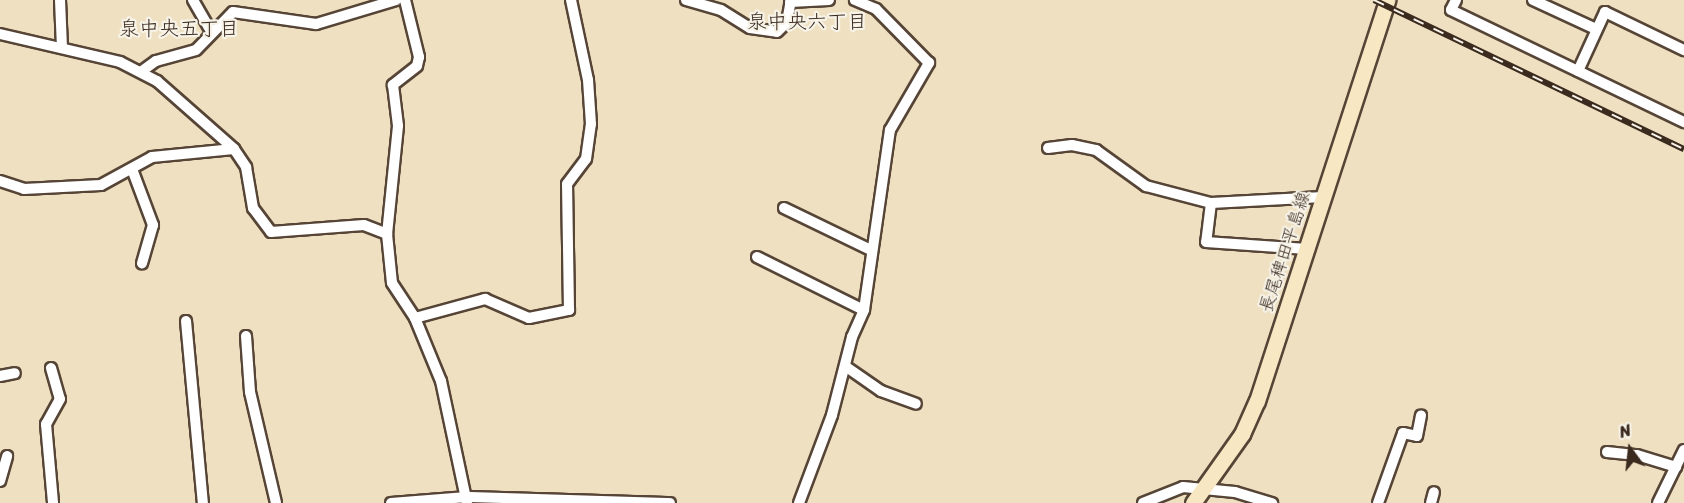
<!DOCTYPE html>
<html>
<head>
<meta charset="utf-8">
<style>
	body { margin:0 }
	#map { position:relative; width:1684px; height:503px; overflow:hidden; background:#eee0c0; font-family:Sriracha,"Klee One",sans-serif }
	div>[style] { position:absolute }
	.roads { filter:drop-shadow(2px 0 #564536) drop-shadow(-2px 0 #564536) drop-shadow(0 2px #564536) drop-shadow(0 -2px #564536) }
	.street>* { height:10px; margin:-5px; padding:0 5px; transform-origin:5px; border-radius:5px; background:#fff }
	.secondary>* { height:15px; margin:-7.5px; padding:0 7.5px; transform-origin:7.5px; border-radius:7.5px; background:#f8e7c3 }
	.rail>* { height:6px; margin-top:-3px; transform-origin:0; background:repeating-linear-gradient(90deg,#f7f3e8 0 11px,#3b2a1e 0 22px); box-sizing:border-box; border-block:2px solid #3b2a1e }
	span { translate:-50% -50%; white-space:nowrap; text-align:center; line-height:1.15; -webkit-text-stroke:4.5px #f7f3e8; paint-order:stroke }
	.street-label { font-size:18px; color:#3b2a1e }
	.neighbourhood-label { font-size:20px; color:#3b2a1e }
	.north { position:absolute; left:1600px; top:419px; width:60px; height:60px; -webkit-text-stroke:4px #f7f3e8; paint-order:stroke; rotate:345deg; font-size:16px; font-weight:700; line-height:24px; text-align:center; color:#3b2a1e }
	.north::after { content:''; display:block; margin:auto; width:21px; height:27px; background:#3b2a1e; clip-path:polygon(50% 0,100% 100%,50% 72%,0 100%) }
</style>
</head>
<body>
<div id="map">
	<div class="roads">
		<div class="street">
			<i style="left:60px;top:0;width:48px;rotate:87.6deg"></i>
			<i style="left:193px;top:0;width:38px;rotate:60deg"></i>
			<i style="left:405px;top:0;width:59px;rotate:76.2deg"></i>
			<i style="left:419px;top:57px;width:9px;rotate:103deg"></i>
			<i style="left:417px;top:66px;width:31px;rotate:142deg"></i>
			<i style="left:393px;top:85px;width:41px;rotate:83deg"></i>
			<i style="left:398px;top:126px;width:109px;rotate:95.8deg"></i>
			<i style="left:387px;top:234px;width:49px;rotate:84.2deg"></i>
			<i style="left:392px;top:283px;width:42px;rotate:56.7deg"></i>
			<i style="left:415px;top:318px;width:68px;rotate:67.6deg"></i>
			<i style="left:441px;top:381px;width:125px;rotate:78deg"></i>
			<i style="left:686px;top:0;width:36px;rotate:16deg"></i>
			<i style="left:721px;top:10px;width:34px;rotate:32deg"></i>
			<i style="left:750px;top:28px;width:27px;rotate:8deg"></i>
			<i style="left:777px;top:32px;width:14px;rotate:-45deg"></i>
			<i style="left:787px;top:22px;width:22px;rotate:-80deg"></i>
			<i style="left:1456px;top:0;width:11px;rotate:117deg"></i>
			<i style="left:1451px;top:10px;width:259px;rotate:25.7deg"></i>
			<i style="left:1533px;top:0;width:69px;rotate:24.7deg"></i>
			<i style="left:790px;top:2px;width:39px;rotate:-3deg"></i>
			<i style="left:0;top:34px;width:123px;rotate:13.1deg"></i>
			<i style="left:120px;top:62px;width:42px;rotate:27.2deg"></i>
			<i style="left:157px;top:81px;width:103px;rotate:41.4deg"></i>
			<i style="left:234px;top:149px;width:22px;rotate:56deg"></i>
			<i style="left:246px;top:167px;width:42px;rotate:80.3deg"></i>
			<i style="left:253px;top:208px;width:30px;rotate:53deg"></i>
			<i style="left:271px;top:232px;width:93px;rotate:-4.3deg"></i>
			<i style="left:364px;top:225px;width:25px;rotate:21deg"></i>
			<i style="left:142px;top:71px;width:17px;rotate:-36deg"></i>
			<i style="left:156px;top:61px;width:41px;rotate:-15.4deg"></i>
			<i style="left:196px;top:50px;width:53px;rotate:-45.8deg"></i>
			<i style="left:233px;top:12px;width:84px;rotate:8.2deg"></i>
			<i style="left:316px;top:24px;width:84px;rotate:-16.7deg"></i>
			<i style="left:1578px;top:71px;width:65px;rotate:-65.4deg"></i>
			<i style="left:1605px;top:12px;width:88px;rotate:25.7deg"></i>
			<i style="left:1048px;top:148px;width:24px;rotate:-7deg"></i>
			<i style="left:1072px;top:145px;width:25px;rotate:12deg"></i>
			<i style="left:1096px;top:150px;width:62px;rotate:35.8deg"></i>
			<i style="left:1146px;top:186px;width:67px;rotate:14.7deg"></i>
			<i style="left:1211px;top:203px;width:112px;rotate:-3.1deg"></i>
			<i style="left:132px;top:169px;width:60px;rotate:69.4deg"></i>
			<i style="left:153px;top:225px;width:40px;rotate:106deg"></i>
			<i style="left:0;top:181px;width:25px;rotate:18deg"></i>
			<i style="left:24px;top:189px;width:77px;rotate:-3deg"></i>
			<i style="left:101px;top:185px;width:58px;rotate:-28.8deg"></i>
			<i style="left:152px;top:157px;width:82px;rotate:-5.6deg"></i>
			<i style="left:1211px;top:203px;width:39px;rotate:97deg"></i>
			<i style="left:1206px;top:242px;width:101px;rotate:4deg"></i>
			<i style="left:784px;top:208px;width:97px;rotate:25.8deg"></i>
			<i style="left:757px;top:257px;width:119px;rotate:26.4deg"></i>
			<i style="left:415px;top:318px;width:73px;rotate:-15.2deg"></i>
			<i style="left:485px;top:299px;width:48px;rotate:23.4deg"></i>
			<i style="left:529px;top:318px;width:41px;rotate:-11.3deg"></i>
			<i style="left:569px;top:310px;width:126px;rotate:-90.9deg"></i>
			<i style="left:567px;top:184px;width:31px;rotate:-53deg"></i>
			<i style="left:586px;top:159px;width:35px;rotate:-82deg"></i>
			<i style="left:591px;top:124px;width:44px;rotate:-93.9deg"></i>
			<i style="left:588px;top:80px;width:82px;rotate:-102deg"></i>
			<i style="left:186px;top:321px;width:183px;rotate:84.7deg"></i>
			<i style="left:246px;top:336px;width:56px;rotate:85.9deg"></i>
			<i style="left:250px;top:392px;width:114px;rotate:76.8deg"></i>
			<i style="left:845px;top:366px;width:44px;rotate:34.8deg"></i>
			<i style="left:881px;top:391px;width:37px;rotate:20deg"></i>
			<i style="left:51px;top:368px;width:32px;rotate:74deg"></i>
			<i style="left:60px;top:399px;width:29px;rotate:119deg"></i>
			<i style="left:46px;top:424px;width:79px;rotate:84.9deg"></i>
			<i style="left:0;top:376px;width:15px;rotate:-11deg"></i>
			<i style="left:1607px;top:452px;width:30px;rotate:6deg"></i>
			<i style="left:1637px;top:455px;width:41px;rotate:17.1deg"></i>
			<i style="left:0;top:481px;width:26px;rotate:-74deg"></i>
			<i style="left:391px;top:503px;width:76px;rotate:-4.5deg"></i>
			<i style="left:467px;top:497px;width:203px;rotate:1.7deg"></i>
			<i style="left:799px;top:503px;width:94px;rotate:-69.4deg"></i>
			<i style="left:832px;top:415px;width:81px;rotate:-75.6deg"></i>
			<i style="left:852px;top:337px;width:30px;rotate:-66deg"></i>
			<i style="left:864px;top:310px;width:182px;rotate:-81.8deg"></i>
			<i style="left:890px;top:130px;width:78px;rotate:-59.8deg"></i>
			<i style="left:929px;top:63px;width:76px;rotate:-134.5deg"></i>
			<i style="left:876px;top:9px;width:23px;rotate:-157deg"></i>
			<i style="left:1143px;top:503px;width:43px;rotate:-21.8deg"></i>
			<i style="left:1183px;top:487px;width:52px;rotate:5.5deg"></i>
			<i style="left:1235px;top:492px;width:39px;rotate:17deg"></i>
			<i style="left:1378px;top:503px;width:74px;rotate:-70.3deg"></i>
			<i style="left:1403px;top:433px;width:14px;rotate:12deg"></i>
			<i style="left:1417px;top:436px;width:21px;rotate:-79deg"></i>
			<i style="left:1431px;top:503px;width:11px;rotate:-75deg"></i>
			<i style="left:1658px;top:503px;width:59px;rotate:-63.9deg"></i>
		</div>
		<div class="secondary">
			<i style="left:1193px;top:503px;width:85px;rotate:-54.6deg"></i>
			<i style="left:1242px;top:434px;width:36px;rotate:-66deg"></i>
			<i style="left:1257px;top:401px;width:422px;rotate:-72deg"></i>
		</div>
	</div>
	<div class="rail">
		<i style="left:1374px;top:0;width:344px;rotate:25.7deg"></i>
	</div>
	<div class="street-label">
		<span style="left:1285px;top:252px;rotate:-72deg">長尾稗田平島線</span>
	</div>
	<div class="neighbourhood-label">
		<span style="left:807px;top:21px">泉中央六丁目</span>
		<span style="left:179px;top:28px">泉中央五丁目</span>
	</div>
	<div class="north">N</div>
</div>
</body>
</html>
